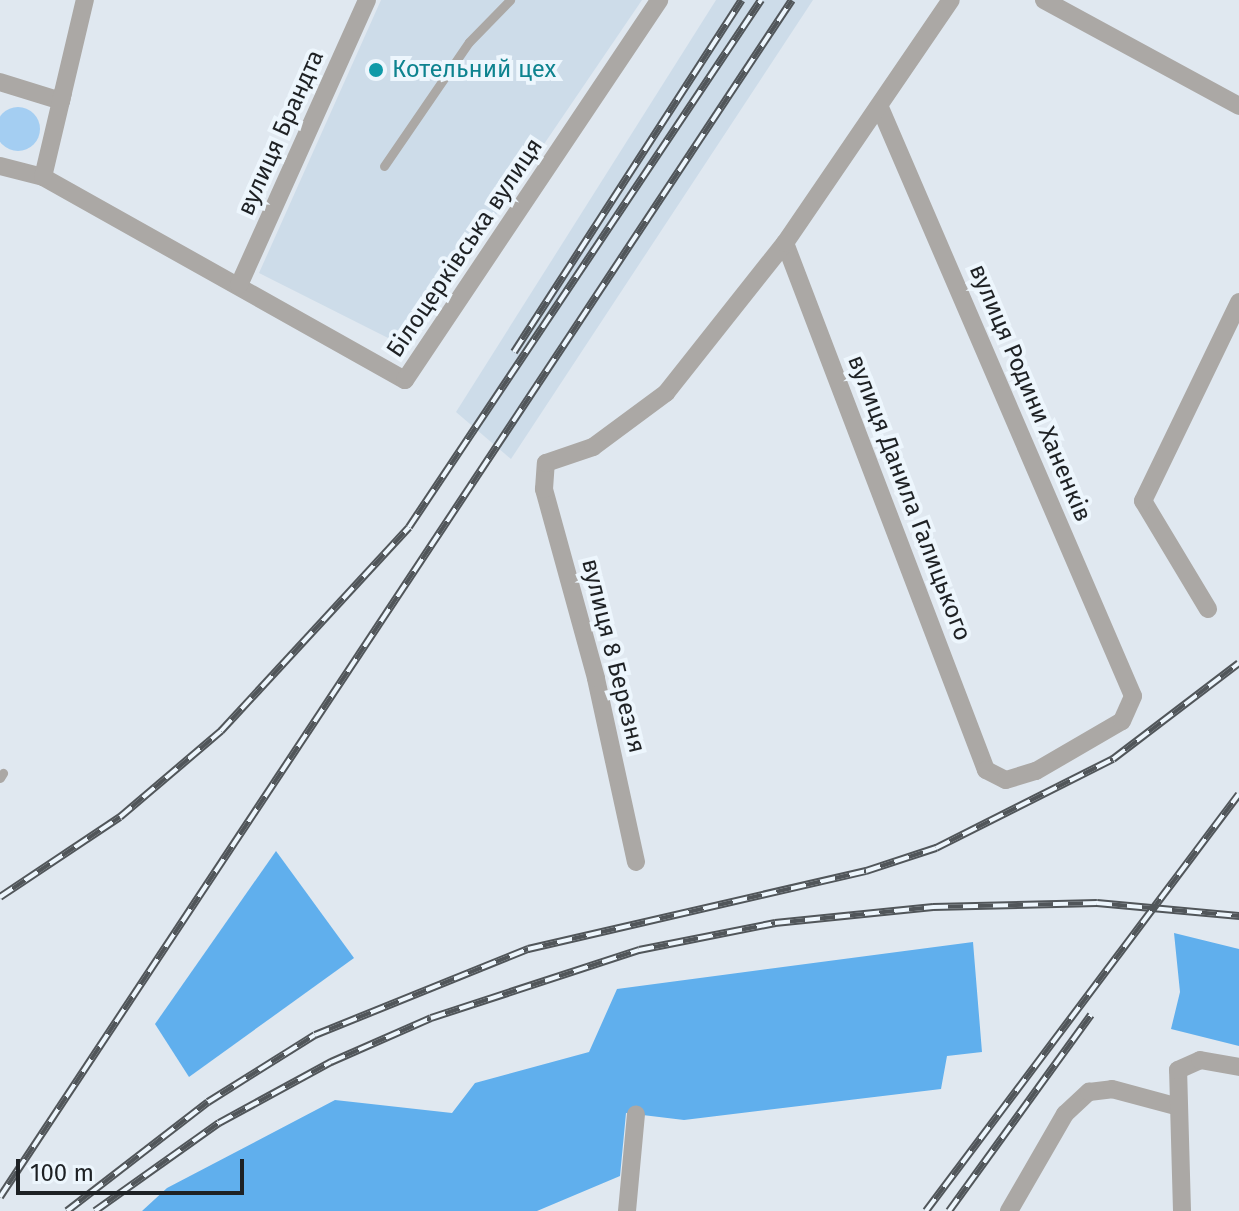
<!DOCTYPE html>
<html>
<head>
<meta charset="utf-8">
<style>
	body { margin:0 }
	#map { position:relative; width:1239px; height:1211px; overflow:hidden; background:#e0e8f0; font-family:"Fira Sans",sans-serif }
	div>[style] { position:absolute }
	.built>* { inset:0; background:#cddce9 }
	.green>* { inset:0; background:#a4cef2 }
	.round { border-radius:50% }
	.forest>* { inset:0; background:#60afed }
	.lane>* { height:9px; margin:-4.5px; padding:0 4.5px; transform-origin:4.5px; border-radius:4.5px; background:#aba8a5 }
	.street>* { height:18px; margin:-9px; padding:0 9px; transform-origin:9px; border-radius:9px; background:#aba8a5 }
	.rail>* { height:8px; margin-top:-4px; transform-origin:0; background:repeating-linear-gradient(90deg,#edf6fd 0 15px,#51565a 0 30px); box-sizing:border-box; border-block:2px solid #51565a }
	.dots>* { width:22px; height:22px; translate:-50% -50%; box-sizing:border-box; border:4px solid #edf6fd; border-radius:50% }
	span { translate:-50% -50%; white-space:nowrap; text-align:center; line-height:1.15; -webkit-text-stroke:8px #edf6fd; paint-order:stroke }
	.culture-label { font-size:24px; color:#0d838f }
	.left { translate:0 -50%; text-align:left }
	.street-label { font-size:24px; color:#1e2124 }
	.scale { position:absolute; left:16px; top:1159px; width:228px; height:36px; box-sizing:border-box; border:4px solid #1e2124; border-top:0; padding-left:10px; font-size:24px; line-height:28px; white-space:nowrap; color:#1e2124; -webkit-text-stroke:6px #edf6fd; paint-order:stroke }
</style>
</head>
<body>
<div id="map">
	<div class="built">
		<i style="clip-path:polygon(381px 0,642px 0,406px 347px,259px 273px)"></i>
		<i style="clip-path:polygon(716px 0,813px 0,511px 459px,456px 412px)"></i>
	</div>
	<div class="green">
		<i class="round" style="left:-4px;top:107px;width:44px;height:44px"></i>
	</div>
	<div class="forest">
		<i style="clip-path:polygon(276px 851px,354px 958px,189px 1077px,155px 1024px)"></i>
		<i style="clip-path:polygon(1174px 933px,1239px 949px,1239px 1046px,1171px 1029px,1180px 992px)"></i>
		<i style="clip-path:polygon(973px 942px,982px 1052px,947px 1056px,941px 1089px,684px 1120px,626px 1113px,620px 1176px,537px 1211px,142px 1211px,167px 1188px,335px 1100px,452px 1113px,475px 1083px,589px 1052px,617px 989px)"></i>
	</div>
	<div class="lane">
		<i style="left:384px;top:166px;width:150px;rotate:-55.6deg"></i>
		<i style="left:469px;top:42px;width:59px;rotate:-45.7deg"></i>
		<i style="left:0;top:778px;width:6px;rotate:-59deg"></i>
	</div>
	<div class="street">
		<i style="left:1044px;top:0;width:222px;rotate:28.5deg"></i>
		<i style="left:0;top:82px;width:64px;rotate:17.3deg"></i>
		<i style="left:61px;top:101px;width:9px;rotate:-77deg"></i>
		<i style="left:0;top:166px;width:44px;rotate:14.3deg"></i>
		<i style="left:43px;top:177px;width:415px;rotate:29.3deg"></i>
		<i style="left:405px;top:380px;width:457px;rotate:-56.2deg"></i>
		<i style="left:43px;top:177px;width:182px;rotate:-76.7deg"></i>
		<i style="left:785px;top:243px;width:564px;rotate:69.12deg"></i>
		<i style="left:986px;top:770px;width:22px;rotate:27deg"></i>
		<i style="left:1006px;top:780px;width:31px;rotate:-17deg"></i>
		<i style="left:1036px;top:771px;width:99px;rotate:-30.2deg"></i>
		<i style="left:1122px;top:721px;width:27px;rotate:-66deg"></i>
		<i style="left:1133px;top:696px;width:638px;rotate:-113.27deg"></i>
		<i style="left:239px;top:285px;width:312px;rotate:-65.8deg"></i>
		<i style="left:1208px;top:609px;width:126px;rotate:-121deg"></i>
		<i style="left:1143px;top:501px;width:221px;rotate:-64.2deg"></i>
		<i style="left:636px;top:862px;width:188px;rotate:-102.3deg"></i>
		<i style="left:596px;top:678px;width:196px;rotate:-105.4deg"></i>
		<i style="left:544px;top:489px;width:26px;rotate:-86deg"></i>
		<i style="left:546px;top:463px;width:50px;rotate:-18.8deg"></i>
		<i style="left:593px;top:447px;width:91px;rotate:-36.5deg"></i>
		<i style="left:666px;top:393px;width:191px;rotate:-51.6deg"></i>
		<i style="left:785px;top:243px;width:294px;rotate:-55.7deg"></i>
		<i style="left:627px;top:1211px;width:97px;rotate:-84.7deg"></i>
		<i style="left:1009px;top:1211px;width:112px;rotate:-60deg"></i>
		<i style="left:1065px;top:1114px;width:33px;rotate:-43deg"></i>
		<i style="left:1089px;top:1092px;width:23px;rotate:-7deg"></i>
		<i style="left:1112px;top:1089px;width:65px;rotate:15.1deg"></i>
		<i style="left:1182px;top:1211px;width:141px;rotate:-91.6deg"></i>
		<i style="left:1178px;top:1070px;width:24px;rotate:-24deg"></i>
		<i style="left:1200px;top:1060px;width:40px;rotate:10deg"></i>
	</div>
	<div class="rail">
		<i style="left:514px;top:352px;width:419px;rotate:-57.1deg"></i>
		<i style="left:0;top:897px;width:144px;rotate:-33.7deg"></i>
		<i style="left:120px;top:817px;width:133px;rotate:-40.4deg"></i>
		<i style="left:221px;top:731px;width:277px;rotate:-47.3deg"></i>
		<i style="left:409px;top:527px;width:634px;rotate:-56.26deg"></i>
		<i style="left:0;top:1197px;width:1435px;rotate:-56.51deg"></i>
		<i style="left:67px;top:1211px;width:178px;rotate:-37.7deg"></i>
		<i style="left:208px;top:1102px;width:126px;rotate:-32.1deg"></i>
		<i style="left:315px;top:1035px;width:230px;rotate:-22deg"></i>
		<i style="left:528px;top:949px;width:347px;rotate:-13deg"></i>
		<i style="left:866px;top:871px;width:74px;rotate:-18.2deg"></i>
		<i style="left:936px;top:848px;width:198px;rotate:-26.7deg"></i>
		<i style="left:1113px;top:759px;width:158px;rotate:-37.3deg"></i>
		<i style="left:95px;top:1211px;width:152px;rotate:-35.4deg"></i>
		<i style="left:219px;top:1123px;width:128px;rotate:-28.6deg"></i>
		<i style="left:331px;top:1062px;width:109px;rotate:-23.7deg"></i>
		<i style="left:431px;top:1018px;width:219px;rotate:-18.1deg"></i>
		<i style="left:639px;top:950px;width:139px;rotate:-11.2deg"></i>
		<i style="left:775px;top:923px;width:159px;rotate:-5.8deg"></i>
		<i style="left:933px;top:907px;width:164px;rotate:-1.4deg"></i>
		<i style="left:1097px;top:903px;width:143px;rotate:5.2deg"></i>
		<i style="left:926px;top:1211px;width:521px;rotate:-53.11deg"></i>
		<i style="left:949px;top:1211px;width:242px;rotate:-54.1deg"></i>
	</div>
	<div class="dots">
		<i style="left:376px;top:70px;background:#0f9aa8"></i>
	</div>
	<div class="culture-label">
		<span class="left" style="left:392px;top:70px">Котельний цех</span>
	</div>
	<div class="street-label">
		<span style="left:281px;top:133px;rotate:-66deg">вулиця Брандта</span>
		<span style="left:465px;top:248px;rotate:-56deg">Білоцерківська вулиця</span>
		<span style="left:1030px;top:393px;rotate:67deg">вулиця Родини Ханенків</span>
		<span style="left:909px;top:498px;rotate:69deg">вулиця Данила Галицького</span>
		<span style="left:613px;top:656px;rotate:76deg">вулиця 8 Березня</span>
	</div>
	<div class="scale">100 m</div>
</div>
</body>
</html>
